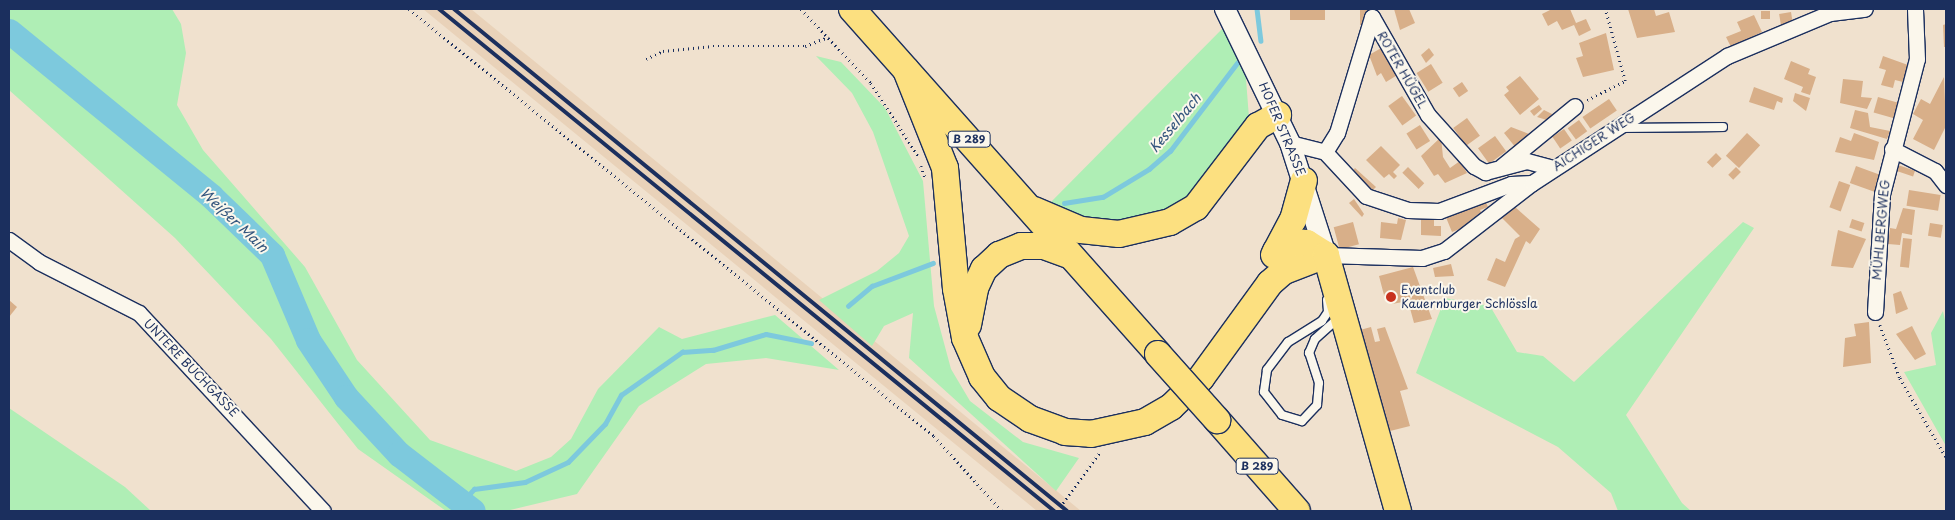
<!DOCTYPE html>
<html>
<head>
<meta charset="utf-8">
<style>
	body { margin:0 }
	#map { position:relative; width:1955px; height:520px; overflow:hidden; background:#f0e1ce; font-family:"Playpen Sans",sans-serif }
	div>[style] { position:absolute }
	.built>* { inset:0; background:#e9d2b9 }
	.green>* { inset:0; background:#afeeb5 }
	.stream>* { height:4.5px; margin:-2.25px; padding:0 2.25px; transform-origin:2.25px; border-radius:2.25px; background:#7dc9dd }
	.river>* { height:25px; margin:-12.5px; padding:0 12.5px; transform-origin:12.5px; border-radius:12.5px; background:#7dc9dd }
	.building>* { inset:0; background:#d8af89; transform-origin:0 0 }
	.path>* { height:2.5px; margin-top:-1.25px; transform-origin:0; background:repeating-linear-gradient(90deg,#1b2f5e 0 1px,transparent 0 5px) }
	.roads { filter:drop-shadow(1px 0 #1b2f5e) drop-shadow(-1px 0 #1b2f5e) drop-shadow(0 1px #1b2f5e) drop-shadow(0 -1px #1b2f5e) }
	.lane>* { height:8px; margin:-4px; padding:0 4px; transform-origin:4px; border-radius:4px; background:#fbf7ec }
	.street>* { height:15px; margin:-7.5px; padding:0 7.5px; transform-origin:7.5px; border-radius:7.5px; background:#fbf7ec }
	.secondary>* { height:20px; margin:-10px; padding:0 10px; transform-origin:10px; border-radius:10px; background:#fbf7ec }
	.highway>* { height:26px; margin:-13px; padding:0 13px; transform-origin:13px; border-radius:13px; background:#fce080 }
	.rail>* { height:4px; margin:-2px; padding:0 2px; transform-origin:2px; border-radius:2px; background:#1b2f5e }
	.bridges { filter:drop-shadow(1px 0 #1b2f5e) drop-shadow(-1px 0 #1b2f5e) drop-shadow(0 1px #1b2f5e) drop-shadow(0 -1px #1b2f5e) }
	.highway-bridge>* { height:26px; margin:-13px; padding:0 13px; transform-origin:13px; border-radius:13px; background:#fce080 }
	.dots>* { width:14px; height:14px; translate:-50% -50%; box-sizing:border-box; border:2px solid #fbf7ec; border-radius:50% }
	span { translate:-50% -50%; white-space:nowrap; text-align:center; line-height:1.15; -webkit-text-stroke:4px #fbf7ec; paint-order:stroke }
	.shield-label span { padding:1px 4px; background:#fbf7ec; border:1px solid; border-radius:4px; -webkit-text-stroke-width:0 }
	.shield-label { font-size:11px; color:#1b2f5e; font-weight:700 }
	.street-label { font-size:12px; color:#1b2f5e }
	.poi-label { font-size:12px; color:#1b2f5e }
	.left { translate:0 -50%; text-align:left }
	.water-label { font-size:14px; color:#34567e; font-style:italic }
	.frame { position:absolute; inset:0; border:10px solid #1b2f5e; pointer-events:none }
</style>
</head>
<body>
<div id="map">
	<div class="built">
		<i style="clip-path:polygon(423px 9px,471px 9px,1081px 511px,1037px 511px)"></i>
	</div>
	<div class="green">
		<i style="clip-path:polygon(9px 9px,172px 9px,181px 24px,186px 53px,177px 105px,203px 150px,305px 267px,357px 360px,430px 440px,516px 471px,551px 457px,571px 439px,598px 389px,659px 327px,682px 339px,775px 315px,839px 370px,766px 358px,706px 364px,639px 406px,577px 494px,506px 511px,446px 511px,358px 449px,271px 339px,175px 238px,9px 90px)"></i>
		<i style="clip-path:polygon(1225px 26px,1245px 66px,1249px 118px,1218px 172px,1171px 214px,1096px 224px,1047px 206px)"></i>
		<i style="clip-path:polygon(816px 56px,841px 62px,885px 108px,923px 181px,934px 306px,951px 369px,970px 401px,1023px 442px,1079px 458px,1056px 491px,909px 358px,913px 313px,884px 326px,872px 346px,819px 300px,877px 271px,899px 253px,909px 236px,873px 132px,852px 93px)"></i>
		<i style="clip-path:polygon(1743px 222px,1754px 228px,1626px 415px,1682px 503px,1691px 511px,1618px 511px,1611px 493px,1558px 447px,1416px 373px,1445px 298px,1490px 306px,1517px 352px,1543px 356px,1574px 382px)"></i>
		<i style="clip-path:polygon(1943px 311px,1946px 325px,1946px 446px,1904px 372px,1936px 365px,1931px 333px)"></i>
		<i style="clip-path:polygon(9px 408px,125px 487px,151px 511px,9px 511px)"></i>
	</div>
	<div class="stream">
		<i style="left:1257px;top:9px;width:32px;rotate:83deg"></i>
		<i style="left:1064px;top:203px;width:39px;rotate:-9deg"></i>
		<i style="left:1103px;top:197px;width:54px;rotate:-31.3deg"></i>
		<i style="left:1149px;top:169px;width:28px;rotate:-41deg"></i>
		<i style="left:1170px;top:151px;width:111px;rotate:-52.7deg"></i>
		<i style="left:848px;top:306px;width:31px;rotate:-40deg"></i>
		<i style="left:872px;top:286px;width:65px;rotate:-20.7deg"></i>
		<i style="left:461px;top:503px;width:19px;rotate:-47deg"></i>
		<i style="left:474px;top:489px;width:51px;rotate:-7.8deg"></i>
		<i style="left:525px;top:482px;width:47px;rotate:-24.9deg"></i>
		<i style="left:568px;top:462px;width:53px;rotate:-45.8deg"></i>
		<i style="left:605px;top:424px;width:33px;rotate:-61deg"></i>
		<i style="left:621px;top:395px;width:75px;rotate:-35.2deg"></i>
		<i style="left:682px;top:352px;width:31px;rotate:-4deg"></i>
		<i style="left:713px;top:350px;width:55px;rotate:-16.8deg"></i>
		<i style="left:766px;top:334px;width:46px;rotate:11.3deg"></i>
	</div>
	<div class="river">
		<i style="left:9px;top:31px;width:261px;rotate:39.2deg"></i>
		<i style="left:211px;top:196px;width:85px;rotate:44deg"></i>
		<i style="left:272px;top:255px;width:92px;rotate:67deg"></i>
		<i style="left:308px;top:340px;width:69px;rotate:56.3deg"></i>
		<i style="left:346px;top:397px;width:78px;rotate:47.1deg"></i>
		<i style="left:399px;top:454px;width:93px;rotate:37.6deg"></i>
	</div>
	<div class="building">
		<i style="left:1290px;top:9px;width:35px;height:11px"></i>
		<i style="left:1360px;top:9px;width:7px;height:16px"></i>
		<i style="clip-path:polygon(1394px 9px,1409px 9px,1415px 23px,1400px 30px)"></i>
		<i style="clip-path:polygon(1552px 9px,1570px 9px,1576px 23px,1586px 19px,1591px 30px,1579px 36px,1574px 25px,1562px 30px,1557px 21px,1548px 26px,1542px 14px)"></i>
		<i style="clip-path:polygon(1628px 9px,1654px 9px,1656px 16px,1669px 12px,1675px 32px,1637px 38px)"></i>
		<i style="left:1761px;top:11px;width:9px;height:8px"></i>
		<i style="left:1791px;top:12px;width:12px;height:12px;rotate:81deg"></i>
		<i style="clip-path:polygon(1754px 15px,1762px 32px,1731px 47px,1726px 37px,1741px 31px,1737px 22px)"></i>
		<i style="clip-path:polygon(1946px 24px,1946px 47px,1944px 47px,1943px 25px)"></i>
		<i style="clip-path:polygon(1606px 33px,1614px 70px,1583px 77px,1576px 58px,1583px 56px,1579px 43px)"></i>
		<i style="clip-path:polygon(1383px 47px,1399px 74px,1386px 82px,1381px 73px,1377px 76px,1369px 55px)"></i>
		<i style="clip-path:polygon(1429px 48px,1434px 55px,1426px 63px,1421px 55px)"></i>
		<i style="clip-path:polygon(1883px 56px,1908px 65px,1903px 82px,1895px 80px,1893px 88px,1881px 85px,1886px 70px,1879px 68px)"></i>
		<i style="clip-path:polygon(1791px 61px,1810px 69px,1808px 74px,1816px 77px,1810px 95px,1801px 92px,1803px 87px,1784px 79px)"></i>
		<i style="left:1431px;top:64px;width:22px;height:17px;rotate:58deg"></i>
		<i style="clip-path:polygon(1520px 76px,1539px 99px,1520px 115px,1504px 95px,1509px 91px,1506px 87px)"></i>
		<i style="clip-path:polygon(1944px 77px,1946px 126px,1934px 150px,1913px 139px,1923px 120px,1913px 114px,1921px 99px,1930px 104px)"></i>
		<i style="clip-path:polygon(1843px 79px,1863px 81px,1861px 97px,1872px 98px,1867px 109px,1840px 103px)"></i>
		<i style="left:1462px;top:82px;width:11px;height:11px;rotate:56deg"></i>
		<i style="clip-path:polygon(1754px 87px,1783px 98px,1782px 103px,1777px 101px,1774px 110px,1749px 102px)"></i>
		<i style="clip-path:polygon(1795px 93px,1810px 98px,1806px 111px,1793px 101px)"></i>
		<i style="left:1402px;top:96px;width:24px;height:17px;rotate:54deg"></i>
		<i style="left:1878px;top:97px;width:22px;height:16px;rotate:16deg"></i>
		<i style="left:1609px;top:99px;width:14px;height:32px;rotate:56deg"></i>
		<i style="clip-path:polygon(1539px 105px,1542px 109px,1534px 116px,1530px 111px)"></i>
		<i style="clip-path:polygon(1544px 110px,1554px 115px,1550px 121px,1537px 117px)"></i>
		<i style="clip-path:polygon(1855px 110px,1868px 113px,1870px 127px,1890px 131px,1887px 139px,1850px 128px)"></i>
		<i style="left:1467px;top:118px;width:22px;height:17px;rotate:54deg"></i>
		<i style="left:1579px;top:120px;width:14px;height:14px;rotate:54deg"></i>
		<i style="left:1420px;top:125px;width:19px;height:16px;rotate:58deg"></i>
		<i style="clip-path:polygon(1511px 127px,1529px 134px,1516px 148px,1504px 133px)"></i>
		<i style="left:1564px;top:129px;width:14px;height:14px;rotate:56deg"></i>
		<i style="left:1747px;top:133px;width:18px;height:31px;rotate:43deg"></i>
		<i style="clip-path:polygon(1854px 133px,1879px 142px,1874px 160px,1835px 152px,1840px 137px,1851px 141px)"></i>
		<i style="left:1495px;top:136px;width:19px;height:21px;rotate:54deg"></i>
		<i style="clip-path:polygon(1441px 137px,1443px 157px,1450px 168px,1460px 161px,1467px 173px,1445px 183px,1438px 174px,1434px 176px,1421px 156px)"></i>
		<i style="clip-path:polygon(1381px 146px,1400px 165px,1393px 172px,1397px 176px,1394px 179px,1389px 174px,1384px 178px,1366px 160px)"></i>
		<i style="left:1716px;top:153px;width:8px;height:13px;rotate:45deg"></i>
		<i style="left:1898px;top:165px;width:18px;height:6px;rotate:19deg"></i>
		<i style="left:1856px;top:166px;width:29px;height:18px;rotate:20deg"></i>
		<i style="left:1408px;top:167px;width:23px;height:8px;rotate:45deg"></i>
		<i style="left:1736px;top:167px;width:7px;height:11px;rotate:45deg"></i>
		<i style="clip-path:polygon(1355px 168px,1376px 187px,1373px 190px,1350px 174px)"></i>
		<i style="left:1839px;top:181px;width:12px;height:28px;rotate:20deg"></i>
		<i style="left:1909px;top:190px;width:32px;height:16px;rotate:9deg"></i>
		<i style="clip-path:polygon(1354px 199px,1364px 214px,1362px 217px,1349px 203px)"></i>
		<i style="clip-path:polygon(1485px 200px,1488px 207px,1480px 210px,1483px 216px,1477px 222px,1452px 232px,1445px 215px)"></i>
		<i style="clip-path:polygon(1515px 207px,1540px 229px,1530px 244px,1526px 241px,1505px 287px,1487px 280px,1496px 258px,1505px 262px,1515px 239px,1520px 236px,1502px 218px)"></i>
		<i style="clip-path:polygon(1903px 208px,1915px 210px,1912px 235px,1902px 233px,1900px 245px,1888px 244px,1890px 228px,1896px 229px)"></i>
		<i style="clip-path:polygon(1398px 218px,1406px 220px,1401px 240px,1380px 238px,1381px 222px,1397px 224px)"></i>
		<i style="clip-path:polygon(1421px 219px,1434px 219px,1434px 226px,1441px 226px,1441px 236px,1421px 235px)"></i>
		<i style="left:1852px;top:219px;width:13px;height:9px;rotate:18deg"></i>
		<i style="left:1353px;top:222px;width:23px;height:20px;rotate:75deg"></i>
		<i style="left:1930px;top:223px;width:13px;height:13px;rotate:9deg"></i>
		<i style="clip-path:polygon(1838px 230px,1866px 239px,1853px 268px,1831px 266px)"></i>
		<i style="left:1903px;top:238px;width:9px;height:29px;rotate:6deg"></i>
		<i style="clip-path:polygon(1451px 264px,1454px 276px,1435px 277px,1433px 268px)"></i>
		<i style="clip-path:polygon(1413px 267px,1432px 319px,1414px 323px,1408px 301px,1392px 304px,1385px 299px,1379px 276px)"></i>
		<i style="clip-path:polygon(1901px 291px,1908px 309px,1896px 314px,1893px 294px)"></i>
		<i style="clip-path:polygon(9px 300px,17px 307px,9px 317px)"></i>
		<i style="clip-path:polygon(1869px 322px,1871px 363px,1843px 367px,1845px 338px,1856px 336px,1854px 324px)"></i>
		<i style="clip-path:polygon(1912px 326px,1926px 354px,1915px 360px,1896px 334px)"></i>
		<i style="clip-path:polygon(1371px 327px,1375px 342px,1380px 341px,1377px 329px,1385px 327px,1408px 389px,1400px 391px,1410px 426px,1390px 431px,1360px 330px)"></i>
	</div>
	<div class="path">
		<i style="left:409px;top:9px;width:677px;rotate:39.12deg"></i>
		<i style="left:934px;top:436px;width:101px;rotate:47.8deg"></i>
		<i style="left:801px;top:9px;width:102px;rotate:46.6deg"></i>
		<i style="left:871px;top:83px;width:87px;rotate:57.2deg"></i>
		<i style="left:646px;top:59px;width:19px;rotate:-25deg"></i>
		<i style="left:663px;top:51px;width:50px;rotate:-5.7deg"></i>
		<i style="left:713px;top:46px;width:92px"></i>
		<i style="left:805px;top:46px;width:25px;rotate:-21deg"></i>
		<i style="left:1587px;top:100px;width:42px;rotate:-26.6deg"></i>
		<i style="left:1625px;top:81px;width:75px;rotate:-105.5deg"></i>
		<i style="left:921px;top:166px;width:12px;rotate:70deg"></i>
		<i style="left:1880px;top:325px;width:57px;rotate:69.3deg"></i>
		<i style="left:1900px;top:378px;width:91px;rotate:59.8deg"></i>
		<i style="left:1057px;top:511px;width:73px;rotate:-53.9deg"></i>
	</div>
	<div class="roads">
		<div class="lane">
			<i style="left:1622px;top:128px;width:101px;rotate:-0.6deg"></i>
			<i style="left:1327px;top:300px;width:12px;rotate:85deg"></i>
			<i style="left:1328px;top:312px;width:11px;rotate:124deg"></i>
			<i style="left:1322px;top:321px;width:40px;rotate:148deg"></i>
			<i style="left:1288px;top:342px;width:35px;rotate:127deg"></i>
			<i style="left:1267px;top:370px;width:22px;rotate:98deg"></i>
			<i style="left:1264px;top:392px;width:29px;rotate:52deg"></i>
			<i style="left:1282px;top:415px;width:21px;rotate:17deg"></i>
			<i style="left:1302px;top:421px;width:22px;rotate:-47deg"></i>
			<i style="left:1317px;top:405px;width:22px;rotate:-85deg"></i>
			<i style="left:1319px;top:383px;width:32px;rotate:-108deg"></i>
			<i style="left:1309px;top:353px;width:15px;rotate:-67deg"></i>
			<i style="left:1315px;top:339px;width:30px;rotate:-42deg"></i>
		</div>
		<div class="street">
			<i style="left:1372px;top:17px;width:113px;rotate:60.3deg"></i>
			<i style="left:1428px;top:115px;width:69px;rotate:48deg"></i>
			<i style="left:1474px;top:166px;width:13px;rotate:29deg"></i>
			<i style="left:1485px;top:172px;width:43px;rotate:-14.7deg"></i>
			<i style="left:1527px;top:161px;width:28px;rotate:15deg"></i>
			<i style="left:1290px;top:143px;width:36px;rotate:14deg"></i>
			<i style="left:1325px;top:152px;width:60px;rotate:47deg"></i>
			<i style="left:1366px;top:196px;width:44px;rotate:18.4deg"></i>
			<i style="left:1408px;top:210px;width:31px;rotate:2deg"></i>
			<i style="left:1439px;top:211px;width:77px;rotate:-20.6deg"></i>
			<i style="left:1511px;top:184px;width:21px;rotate:-3deg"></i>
			<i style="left:1892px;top:149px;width:48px;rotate:27.1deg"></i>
			<i style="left:1935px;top:171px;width:18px;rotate:52deg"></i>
			<i style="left:1325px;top:152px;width:22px;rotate:-58deg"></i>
			<i style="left:1337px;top:133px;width:121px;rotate:-73.2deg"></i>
			<i style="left:1502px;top:166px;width:94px;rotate:-39.4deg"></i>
			<i style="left:9px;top:240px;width:37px;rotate:36deg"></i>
			<i style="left:39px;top:262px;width:112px;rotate:27deg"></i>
			<i style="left:139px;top:313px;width:270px;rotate:47.1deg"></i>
			<i style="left:1326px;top:255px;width:96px;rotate:1.8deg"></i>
			<i style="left:1422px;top:258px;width:23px;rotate:-18deg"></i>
			<i style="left:1444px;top:251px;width:111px;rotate:-37.7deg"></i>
			<i style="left:1532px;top:183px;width:233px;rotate:-33.1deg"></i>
			<i style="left:1727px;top:56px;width:112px;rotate:-22.7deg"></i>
			<i style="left:1830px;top:13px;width:35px;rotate:-7deg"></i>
			<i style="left:1875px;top:312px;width:118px;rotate:-86.6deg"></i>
			<i style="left:1882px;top:194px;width:139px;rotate:-75.5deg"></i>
			<i style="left:1917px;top:59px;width:50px;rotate:-92.3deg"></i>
		</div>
		<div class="secondary">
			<i style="left:1225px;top:9px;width:149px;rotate:64.1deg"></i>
			<i style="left:1290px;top:143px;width:118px;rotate:72.2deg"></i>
		</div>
		<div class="highway">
			<i style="left:852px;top:9px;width:461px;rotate:48.4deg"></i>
			<i style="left:906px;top:70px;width:105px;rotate:68.3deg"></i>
			<i style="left:945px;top:168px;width:121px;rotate:84.8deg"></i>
			<i style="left:956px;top:289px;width:50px;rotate:79.6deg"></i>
			<i style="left:965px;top:338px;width:43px;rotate:66.4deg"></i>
			<i style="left:982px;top:377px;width:27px;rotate:51deg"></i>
			<i style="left:999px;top:398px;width:37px;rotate:34deg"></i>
			<i style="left:1030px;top:419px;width:37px;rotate:20deg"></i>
			<i style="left:1065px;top:432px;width:26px;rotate:4deg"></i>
			<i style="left:1091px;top:434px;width:55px;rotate:-12.5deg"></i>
			<i style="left:1145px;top:422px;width:30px;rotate:-30deg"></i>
			<i style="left:1171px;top:407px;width:42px;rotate:-44deg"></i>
			<i style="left:1201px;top:378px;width:117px;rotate:-54deg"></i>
			<i style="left:1270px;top:283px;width:18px;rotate:-41deg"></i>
			<i style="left:1284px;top:271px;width:45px;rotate:-20.9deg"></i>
			<i style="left:1034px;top:210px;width:51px;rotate:23.1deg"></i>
			<i style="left:1081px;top:230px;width:38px;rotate:6deg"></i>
			<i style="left:1119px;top:234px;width:52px;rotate:-13.2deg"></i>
			<i style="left:1170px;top:222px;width:30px;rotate:-30deg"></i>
			<i style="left:1196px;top:207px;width:102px;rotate:-52.6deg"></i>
			<i style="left:1258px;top:126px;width:23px;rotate:-29deg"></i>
			<i style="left:1276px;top:251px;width:20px;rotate:-27deg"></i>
			<i style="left:1294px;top:242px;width:13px;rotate:4deg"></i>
			<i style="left:1307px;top:243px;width:22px;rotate:32deg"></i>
			<i style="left:1326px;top:255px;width:266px;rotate:74.3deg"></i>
			<i style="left:1274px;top:255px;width:40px;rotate:-62deg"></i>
			<i style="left:1293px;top:220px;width:41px;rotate:-74.6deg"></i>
			<i style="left:968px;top:325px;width:38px;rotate:-79deg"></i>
			<i style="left:975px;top:288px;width:21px;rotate:-65deg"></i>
			<i style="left:984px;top:269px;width:21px;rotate:-43deg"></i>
			<i style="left:999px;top:255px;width:24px;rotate:-22deg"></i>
			<i style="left:1021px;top:246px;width:23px"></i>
			<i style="left:1044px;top:246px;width:27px;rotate:20deg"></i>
			<i style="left:1217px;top:420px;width:121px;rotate:48.7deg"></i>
		</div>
	</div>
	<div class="rail">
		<i style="left:439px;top:9px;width:794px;rotate:39.22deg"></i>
		<i style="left:454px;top:9px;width:792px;rotate:39.31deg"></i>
	</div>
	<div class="bridges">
		<div class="highway-bridge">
			<i style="left:1158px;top:354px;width:89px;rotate:48.2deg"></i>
		</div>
	</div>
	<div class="dots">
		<i style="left:1391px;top:297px;background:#c8321e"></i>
	</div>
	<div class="shield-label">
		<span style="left:969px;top:139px">B 289</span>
		<span style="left:1257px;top:466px">B 289</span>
	</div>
	<div class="street-label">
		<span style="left:1402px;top:70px;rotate:60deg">ROTER HÜGEL</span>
		<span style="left:1282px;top:129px;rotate:67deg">HOFER STRASSE</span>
		<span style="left:1594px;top:142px;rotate:-33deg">AICHIGER WEG</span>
		<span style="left:1881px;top:230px;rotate:-85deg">MÜHLBERGWEG</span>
		<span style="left:191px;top:368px;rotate:46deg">UNTERE BUCHGASSE</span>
	</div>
	<div class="poi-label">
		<span class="left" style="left:1401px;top:297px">Eventclub<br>Kauernburger Schlössla</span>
	</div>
	<div class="water-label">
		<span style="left:1175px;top:123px;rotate:-50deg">Kesselbach</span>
		<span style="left:234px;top:220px;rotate:43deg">Weißer Main</span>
	</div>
	<div class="frame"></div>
</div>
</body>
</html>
